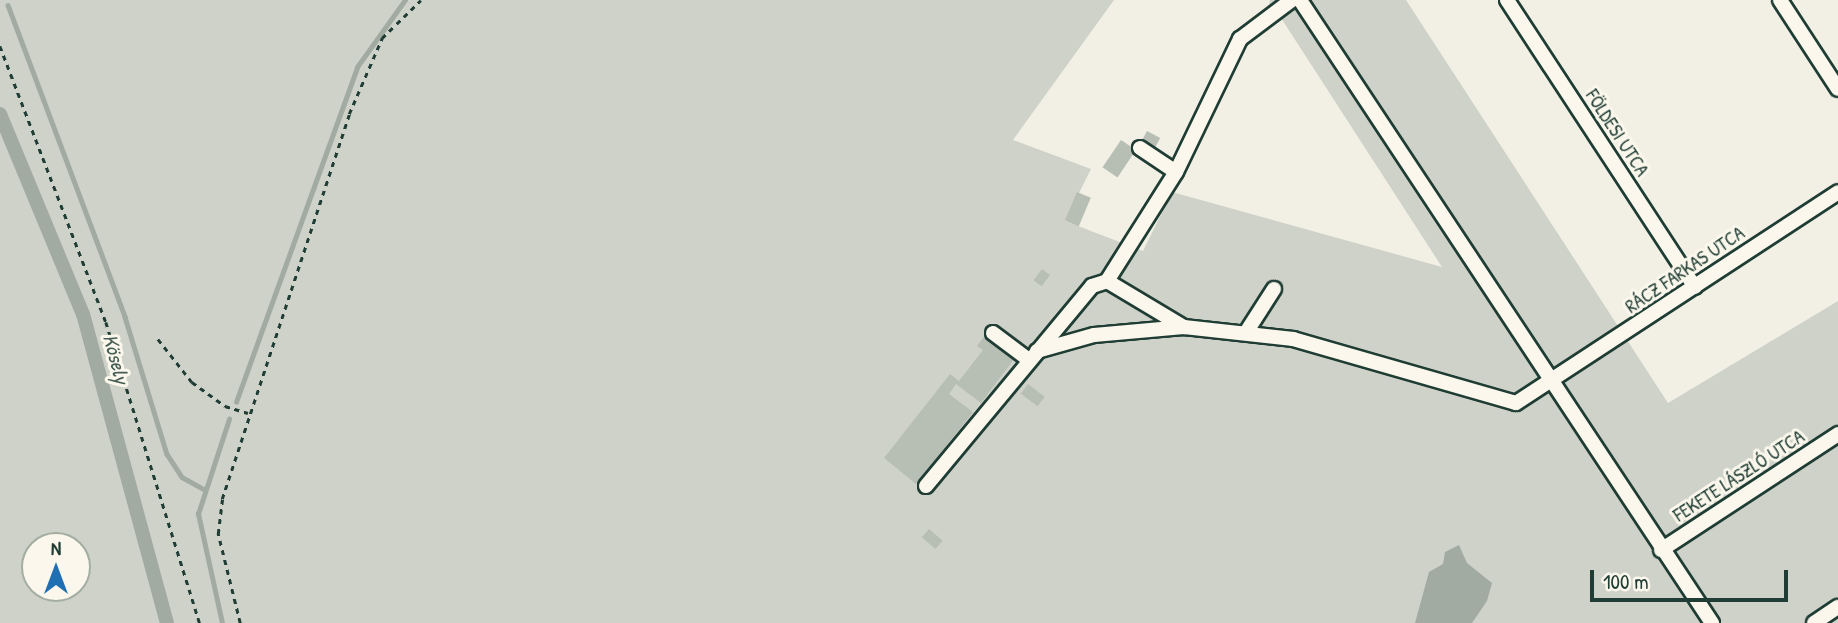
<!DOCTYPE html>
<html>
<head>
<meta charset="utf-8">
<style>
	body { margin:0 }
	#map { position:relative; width:1838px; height:623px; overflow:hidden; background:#f2f0e5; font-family:"Patrick Hand",sans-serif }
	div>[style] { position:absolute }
	.green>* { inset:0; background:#cfd2c8 }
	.water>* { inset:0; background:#a2aba1 }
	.stream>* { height:4.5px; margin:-2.25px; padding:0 2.25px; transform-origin:2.25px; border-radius:2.25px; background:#a2aba1 }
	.canal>* { height:14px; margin:-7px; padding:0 7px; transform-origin:7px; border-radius:7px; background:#a2aba1 }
	.building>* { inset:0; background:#b7beb3; transform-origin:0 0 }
	.path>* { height:2.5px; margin-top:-1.25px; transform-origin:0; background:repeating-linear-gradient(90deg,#1f3d34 0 5px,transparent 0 10px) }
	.roads { filter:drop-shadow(2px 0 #1f3d34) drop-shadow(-2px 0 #1f3d34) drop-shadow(0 2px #1f3d34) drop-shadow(0 -2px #1f3d34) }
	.minor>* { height:14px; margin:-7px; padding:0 7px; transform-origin:7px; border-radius:7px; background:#fbf7ec }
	span { translate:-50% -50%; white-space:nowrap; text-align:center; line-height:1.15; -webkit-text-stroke:6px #fbf7ec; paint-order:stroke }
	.street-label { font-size:19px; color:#1f3d34 }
	.water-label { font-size:21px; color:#465e55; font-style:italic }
	.north { position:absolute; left:21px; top:532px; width:70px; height:70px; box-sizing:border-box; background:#fbf7ec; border:2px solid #a3ada2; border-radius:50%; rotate:0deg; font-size:19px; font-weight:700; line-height:28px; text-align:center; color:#1f3d34 }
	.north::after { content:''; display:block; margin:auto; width:24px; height:32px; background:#1f6fb2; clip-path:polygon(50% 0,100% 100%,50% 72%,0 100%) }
	.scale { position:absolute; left:1590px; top:570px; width:198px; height:32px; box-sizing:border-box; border:4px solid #1f3d34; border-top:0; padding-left:9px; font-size:21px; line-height:24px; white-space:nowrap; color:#1f3d34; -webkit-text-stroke:5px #fbf7ec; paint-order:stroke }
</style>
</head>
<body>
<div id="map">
	<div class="green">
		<i style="clip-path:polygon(evenodd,0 0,1114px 0,1013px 140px,1091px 169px,1065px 221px,1143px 251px,1172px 192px,1442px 267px,1281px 18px,1268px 10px,1270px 0,1406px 0,1668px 403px,1838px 301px,1838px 623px,0 623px,0 0,35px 546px,77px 546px,77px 588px,35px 588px,35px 546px)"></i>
	</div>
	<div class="water">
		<i style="clip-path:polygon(1459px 545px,1467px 563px,1492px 583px,1487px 601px,1472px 623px,1415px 623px,1429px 572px,1443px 564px,1445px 552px)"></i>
	</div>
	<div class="stream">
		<i style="left:8px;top:5px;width:333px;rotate:69.4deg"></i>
		<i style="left:125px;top:317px;width:143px;rotate:73deg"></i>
		<i style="left:167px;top:454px;width:27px;rotate:57deg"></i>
		<i style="left:182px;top:477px;width:25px;rotate:29deg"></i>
		<i style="left:236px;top:402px;width:356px;rotate:-70.1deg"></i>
		<i style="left:357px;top:67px;width:82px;rotate:-54.4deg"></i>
		<i style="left:222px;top:623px;width:112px;rotate:-102.4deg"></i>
		<i style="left:198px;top:514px;width:100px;rotate:-71.9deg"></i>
	</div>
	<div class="canal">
		<i style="left:0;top:114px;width:217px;rotate:67.5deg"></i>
		<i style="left:83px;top:314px;width:320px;rotate:74.8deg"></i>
	</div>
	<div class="building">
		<i style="left:1147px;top:131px;width:15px;height:10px;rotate:28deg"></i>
		<i style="left:1121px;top:140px;width:18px;height:33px;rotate:34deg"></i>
		<i style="left:1077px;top:192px;width:15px;height:31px;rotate:23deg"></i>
		<i style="left:1042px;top:269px;width:10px;height:14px;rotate:37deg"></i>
		<i style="clip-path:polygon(987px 333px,1017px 355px,981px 403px,956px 384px,949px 394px,973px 412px,916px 484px,884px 458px,950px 374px,959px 381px,983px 350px,977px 346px)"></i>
		<i style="left:1028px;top:384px;width:21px;height:12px;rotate:37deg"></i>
		<i style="left:929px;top:529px;width:18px;height:11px;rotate:41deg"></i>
	</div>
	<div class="path">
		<i style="left:0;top:46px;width:296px;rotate:69deg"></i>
		<i style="left:106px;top:322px;width:315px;rotate:72.7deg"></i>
		<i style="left:158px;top:339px;width:55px;rotate:51.7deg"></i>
		<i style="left:192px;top:382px;width:41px;rotate:36deg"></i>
		<i style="left:225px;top:406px;width:24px;rotate:17deg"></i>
		<i style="left:240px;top:623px;width:92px;rotate:-103.9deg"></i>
		<i style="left:218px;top:534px;width:35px;rotate:-83deg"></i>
		<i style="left:222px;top:499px;width:405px;rotate:-71.7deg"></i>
		<i style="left:349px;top:114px;width:83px;rotate:-66.5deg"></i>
		<i style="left:382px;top:38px;width:54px;rotate:-44.3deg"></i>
	</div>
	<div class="roads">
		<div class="minor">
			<i style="left:1300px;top:0;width:747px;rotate:56.52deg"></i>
			<i style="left:1507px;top:0;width:343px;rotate:56.8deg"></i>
			<i style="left:1780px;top:0;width:106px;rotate:56.9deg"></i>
			<i style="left:1140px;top:148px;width:43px;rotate:33.7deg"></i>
			<i style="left:1107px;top:281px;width:129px;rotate:-57.7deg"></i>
			<i style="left:1176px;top:172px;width:148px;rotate:-64.3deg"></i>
			<i style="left:1240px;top:39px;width:65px;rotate:-36.9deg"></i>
			<i style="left:1247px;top:331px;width:50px;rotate:-57.3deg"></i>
			<i style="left:993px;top:333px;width:45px;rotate:36.9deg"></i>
			<i style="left:1037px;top:351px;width:59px;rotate:-15.7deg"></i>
			<i style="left:1094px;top:335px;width:90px;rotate:-5.1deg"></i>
			<i style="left:926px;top:486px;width:260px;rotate:-50.3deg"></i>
			<i style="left:1092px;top:286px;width:16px;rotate:-18deg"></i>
			<i style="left:1107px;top:281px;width:90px;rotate:30.9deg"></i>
			<i style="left:1184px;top:327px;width:110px;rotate:6.3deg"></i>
			<i style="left:1293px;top:339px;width:232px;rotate:16deg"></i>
			<i style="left:1516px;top:403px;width:385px;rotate:-33.2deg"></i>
			<i style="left:1661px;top:550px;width:212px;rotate:-33.2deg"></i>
			<i style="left:1814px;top:623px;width:29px;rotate:-34deg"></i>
		</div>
	</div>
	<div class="street-label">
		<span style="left:1617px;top:133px;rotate:57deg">FÖLDESI UTCA</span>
		<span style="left:1685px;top:270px;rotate:-34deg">RÁCZ FARKAS UTCA</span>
		<span style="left:1739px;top:476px;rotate:-33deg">FEKETE LÁSZLÓ UTCA</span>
	</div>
	<div class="water-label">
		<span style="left:116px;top:359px;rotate:75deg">Kösely</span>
	</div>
	<div class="north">N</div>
	<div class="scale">100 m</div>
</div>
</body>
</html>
